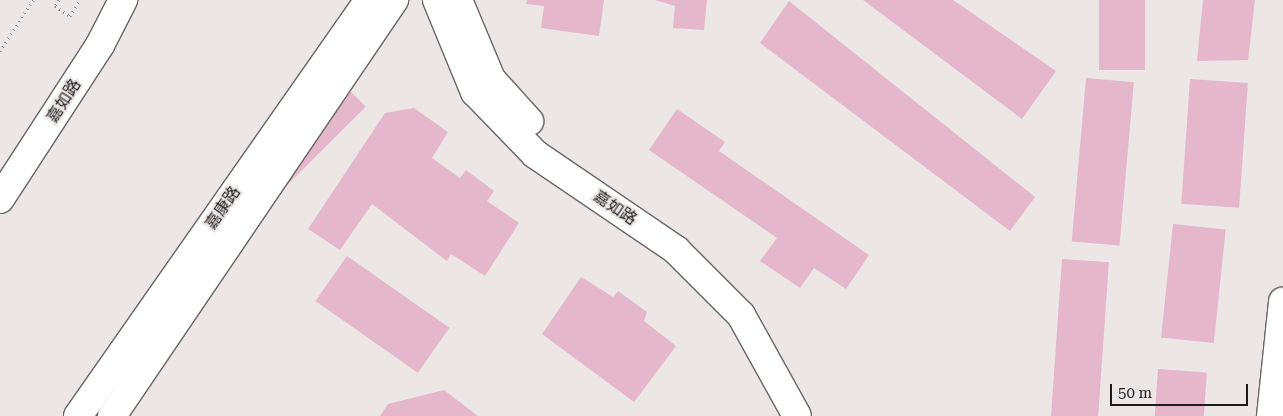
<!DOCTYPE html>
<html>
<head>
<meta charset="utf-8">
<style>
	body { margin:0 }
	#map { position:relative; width:1283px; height:416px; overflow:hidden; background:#ede6e6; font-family:"Roboto Serif","Noto Sans SC",serif }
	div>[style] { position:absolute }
	.building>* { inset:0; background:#e4b7cb; transform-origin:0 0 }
	.path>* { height:3px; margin-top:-1.5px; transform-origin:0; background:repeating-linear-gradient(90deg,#918d8d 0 1px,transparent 0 5px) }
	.roads { filter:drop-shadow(1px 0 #6b6464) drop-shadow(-1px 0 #6b6464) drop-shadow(0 1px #6b6464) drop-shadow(0 -1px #6b6464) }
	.secondary>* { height:28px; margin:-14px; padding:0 14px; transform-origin:14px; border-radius:14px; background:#fff }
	span { translate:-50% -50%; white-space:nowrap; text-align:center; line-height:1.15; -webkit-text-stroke:4px #ede6e6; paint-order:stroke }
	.street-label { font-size:16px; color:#1c1a1a }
	.scale { position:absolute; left:1110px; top:384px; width:138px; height:22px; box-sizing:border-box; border:2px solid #1c1a1a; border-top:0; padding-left:6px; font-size:15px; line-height:18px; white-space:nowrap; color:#1c1a1a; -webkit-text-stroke:4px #ede6e6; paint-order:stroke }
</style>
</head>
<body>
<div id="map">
	<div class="building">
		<i style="clip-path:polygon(527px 0,604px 0,599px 36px,541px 28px,544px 6px,526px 4px)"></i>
		<i style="clip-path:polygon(655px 0,707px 0,704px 30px,673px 28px,675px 6px)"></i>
		<i style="clip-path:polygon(863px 0,953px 0,1056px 71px,1022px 119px)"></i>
		<i style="left:1099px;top:0;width:46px;height:70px"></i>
		<i style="clip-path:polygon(1203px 0,1255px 0,1248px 60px,1197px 61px)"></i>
		<i style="clip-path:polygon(789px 1px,1035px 197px,1010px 231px,760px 43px)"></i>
		<i style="left:1086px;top:78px;width:48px;height:164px;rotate:5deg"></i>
		<i style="left:1190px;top:79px;width:58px;height:125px;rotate:4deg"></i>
		<i style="left:348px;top:89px;width:25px;height:222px;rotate:45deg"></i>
		<i style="clip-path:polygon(414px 108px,448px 132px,432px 158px,460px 178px,466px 170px,494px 191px,487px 201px,519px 223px,485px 276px,451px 254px,447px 261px,372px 204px,340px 250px,308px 229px,385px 113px)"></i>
		<i style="clip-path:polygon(677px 109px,725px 142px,719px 151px,869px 255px,846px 289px,814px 268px,800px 288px,760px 261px,777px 238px,649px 150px)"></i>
		<i style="left:1173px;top:224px;width:53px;height:114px;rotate:6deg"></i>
		<i style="left:347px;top:256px;width:125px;height:55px;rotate:35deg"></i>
		<i style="left:1062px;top:259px;width:47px;height:158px;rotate:4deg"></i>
		<i style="clip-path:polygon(581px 277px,613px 297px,618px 291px,647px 312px,644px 321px,676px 346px,634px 402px,542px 334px)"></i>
		<i style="left:1158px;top:369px;width:49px;height:47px;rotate:4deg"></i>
		<i style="clip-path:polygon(444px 390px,478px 416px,380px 416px,388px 404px)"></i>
	</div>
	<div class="path">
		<i style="left:59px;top:0;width:7px;rotate:124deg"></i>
		<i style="left:55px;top:6px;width:18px;rotate:34deg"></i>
		<i style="left:70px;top:16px;width:19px;rotate:-58deg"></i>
		<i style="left:0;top:51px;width:61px;rotate:-57.1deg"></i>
	</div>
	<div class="roads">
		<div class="secondary">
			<i style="left:437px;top:0;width:100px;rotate:67.6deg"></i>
			<i style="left:475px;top:92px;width:86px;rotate:45.9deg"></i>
			<i style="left:535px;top:154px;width:171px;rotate:34.2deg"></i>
			<i style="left:676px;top:250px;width:92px;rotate:45deg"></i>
			<i style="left:741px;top:315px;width:115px;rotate:61deg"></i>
			<i style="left:458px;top:0;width:86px;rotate:67.3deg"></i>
			<i style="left:491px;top:79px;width:57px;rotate:47.9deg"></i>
			<i style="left:0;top:199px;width:184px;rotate:-57deg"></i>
			<i style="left:100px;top:45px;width:51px;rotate:-62.9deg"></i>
			<i style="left:78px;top:416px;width:508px;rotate:-55.03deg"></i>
			<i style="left:112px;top:416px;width:503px;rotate:-55.87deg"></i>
			<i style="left:1271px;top:416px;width:115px;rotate:-84deg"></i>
		</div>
	</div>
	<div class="street-label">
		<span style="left:64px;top:101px;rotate:-57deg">嘉如路</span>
		<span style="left:223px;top:208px;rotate:-55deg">嘉康路</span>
		<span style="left:615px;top:208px;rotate:34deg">嘉如路</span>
	</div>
	<div class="scale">50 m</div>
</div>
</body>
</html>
